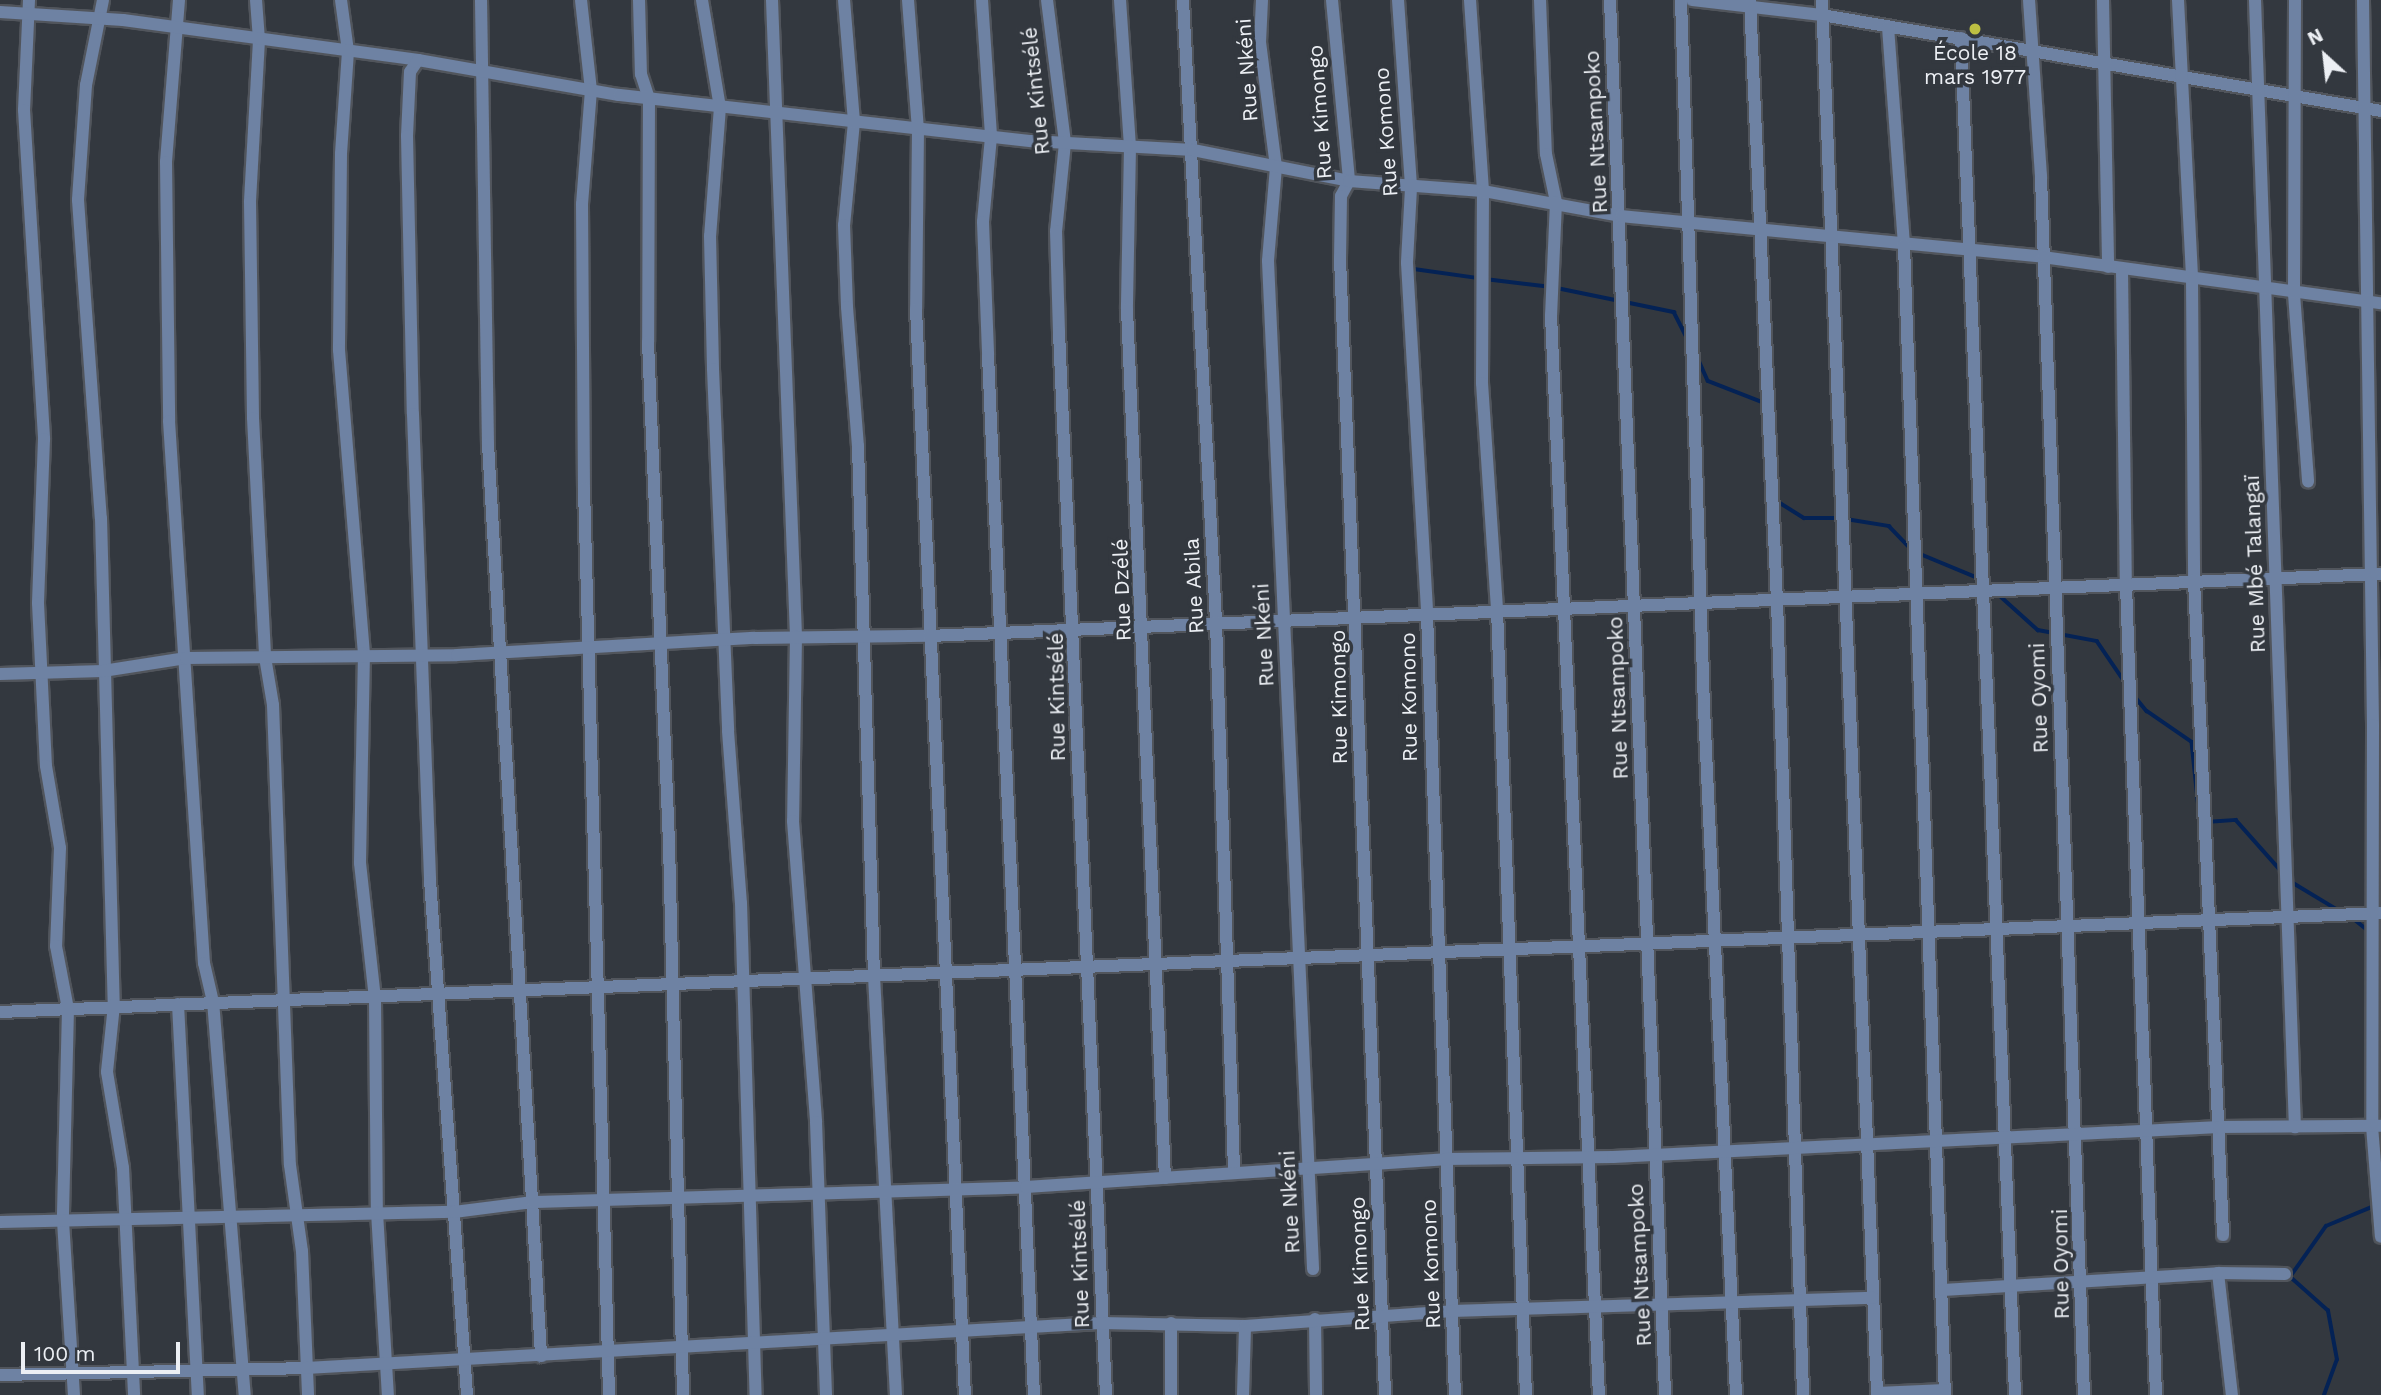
<!DOCTYPE html>
<html>
<head>
<meta charset="utf-8">
<style>
	body { margin:0 }
	#map { position:relative; width:2381px; height:1395px; overflow:hidden; background:#33383f; font-family:"Work Sans",sans-serif }
	div>[style] { position:absolute }
	.stream>* { height:3.5px; margin:-1.75px; padding:0 1.75px; transform-origin:1.75px; border-radius:1.75px; background:#042255 }
	.roads { filter:drop-shadow(2px 0 #51555c) drop-shadow(-2px 0 #51555c) drop-shadow(0 2px #51555c) drop-shadow(0 -2px #51555c) }
	.minor>* { height:12px; margin:-6px; padding:0 6px; transform-origin:6px; border-radius:6px; background:#6e82a3 }
	.dots>* { width:19px; height:19px; translate:-50% -50%; box-sizing:border-box; border:4px solid #33383f; border-radius:50% }
	span { translate:-50% -50%; white-space:nowrap; text-align:center; line-height:1.15; -webkit-text-stroke:7px #33383f; paint-order:stroke }
	.poi-label { font-size:21px; color:#eceff4 }
	.street-label { font-size:21px; color:#eceff4 }
	.north { position:absolute; left:2290px; top:21px; width:70px; height:70px; -webkit-text-stroke:5px #33383f; paint-order:stroke; rotate:333deg; font-size:19px; font-weight:700; line-height:28px; text-align:center; color:#eceff4 }
	.north::after { content:''; display:block; margin:auto; width:24px; height:32px; background:#eceff4; clip-path:polygon(50% 0,100% 100%,50% 72%,0 100%) }
	.scale { position:absolute; left:21px; top:1342px; width:159px; height:32px; box-sizing:border-box; border:4px solid #eceff4; border-top:0; padding-left:9px; font-size:21px; line-height:24px; white-space:nowrap; color:#eceff4; -webkit-text-stroke:5px #33383f; paint-order:stroke }
</style>
</head>
<body>
<div id="map">
	<div class="stream">
		<i style="left:1414px;top:269px;width:65px;rotate:8deg"></i>
		<i style="left:1485px;top:279px;width:67px;rotate:6.8deg"></i>
		<i style="left:1552px;top:287px;width:125px;rotate:11.6deg"></i>
		<i style="left:1674px;top:312px;width:28px;rotate:63deg"></i>
		<i style="left:1697px;top:356px;width:27px;rotate:66deg"></i>
		<i style="left:1708px;top:381px;width:58px;rotate:21.3deg"></i>
		<i style="left:1777px;top:501px;width:32px;rotate:32deg"></i>
		<i style="left:1804px;top:518px;width:34px"></i>
		<i style="left:1846px;top:519px;width:44px;rotate:9.2deg"></i>
		<i style="left:1889px;top:526px;width:32px;rotate:46deg"></i>
		<i style="left:1918px;top:553px;width:65px;rotate:22.6deg"></i>
		<i style="left:1998px;top:594px;width:54px;rotate:42deg"></i>
		<i style="left:2038px;top:630px;width:60px;rotate:10.6deg"></i>
		<i style="left:2097px;top:641px;width:50px;rotate:55.7deg"></i>
		<i style="left:2133px;top:694px;width:22px;rotate:51deg"></i>
		<i style="left:2147px;top:711px;width:55px;rotate:34.6deg"></i>
		<i style="left:2192px;top:742px;width:76px;rotate:84deg"></i>
		<i style="left:2206px;top:822px;width:30px;rotate:-4deg"></i>
		<i style="left:2236px;top:820px;width:71px;rotate:48.4deg"></i>
		<i style="left:2290px;top:881px;width:56px;rotate:31.1deg"></i>
		<i style="left:2354px;top:919px;width:19px;rotate:39deg"></i>
		<i style="left:2324px;top:1395px;width:37px;rotate:-70deg"></i>
		<i style="left:2337px;top:1360px;width:50px;rotate:-100.4deg"></i>
		<i style="left:2328px;top:1311px;width:51px;rotate:-138.2deg"></i>
		<i style="left:2290px;top:1277px;width:62px;rotate:-54.8deg"></i>
		<i style="left:2326px;top:1226px;width:52px;rotate:-22.6deg"></i>
	</div>
	<div class="roads">
		<div class="minor">
			<i style="left:29px;top:0;width:110px;rotate:92.6deg"></i>
			<i style="left:24px;top:110px;width:330px;rotate:86.5deg"></i>
			<i style="left:44px;top:439px;width:164px;rotate:92.1deg"></i>
			<i style="left:38px;top:603px;width:163px;rotate:87.2deg"></i>
			<i style="left:46px;top:766px;width:83px;rotate:80.3deg"></i>
			<i style="left:60px;top:848px;width:98px;rotate:92.3deg"></i>
			<i style="left:56px;top:946px;width:64px;rotate:79.2deg"></i>
			<i style="left:68px;top:1009px;width:212px;rotate:91.4deg"></i>
			<i style="left:63px;top:1221px;width:174px;rotate:86.4deg"></i>
			<i style="left:103px;top:0;width:87px;rotate:101.3deg"></i>
			<i style="left:86px;top:85px;width:115px;rotate:94deg"></i>
			<i style="left:78px;top:200px;width:319px;rotate:85.9deg"></i>
			<i style="left:101px;top:518px;width:487px;rotate:88.5deg"></i>
			<i style="left:114px;top:1005px;width:67px;rotate:96deg"></i>
			<i style="left:107px;top:1072px;width:97px;rotate:80.5deg"></i>
			<i style="left:123px;top:1168px;width:227px;rotate:87.2deg"></i>
			<i style="left:179px;top:0;width:163px;rotate:94.6deg"></i>
			<i style="left:166px;top:162px;width:259px;rotate:89.3deg"></i>
			<i style="left:169px;top:421px;width:543px;rotate:86.31deg"></i>
			<i style="left:204px;top:963px;width:39px;rotate:77deg"></i>
			<i style="left:213px;top:1001px;width:395px;rotate:85.4deg"></i>
			<i style="left:256px;top:0;width:40px;rotate:85.7deg"></i>
			<i style="left:259px;top:40px;width:162px;rotate:93.2deg"></i>
			<i style="left:250px;top:202px;width:216px;rotate:89.2deg"></i>
			<i style="left:253px;top:418px;width:239px;rotate:87.1deg"></i>
			<i style="left:265px;top:657px;width:49px;rotate:80.5deg"></i>
			<i style="left:273px;top:705px;width:460px;rotate:87.9deg"></i>
			<i style="left:290px;top:1165px;width:87px;rotate:82.1deg"></i>
			<i style="left:302px;top:1251px;width:144px;rotate:87.6deg"></i>
			<i style="left:341px;top:0;width:51px;rotate:82.2deg"></i>
			<i style="left:348px;top:51px;width:103px;rotate:93.9deg"></i>
			<i style="left:341px;top:154px;width:196px;rotate:90.6deg"></i>
			<i style="left:339px;top:350px;width:304px;rotate:85.3deg"></i>
			<i style="left:364px;top:653px;width:210px;rotate:91.1deg"></i>
			<i style="left:360px;top:863px;width:137px;rotate:83.7deg"></i>
			<i style="left:375px;top:999px;width:213px;rotate:89.5deg"></i>
			<i style="left:377px;top:1212px;width:183px;rotate:86.6deg"></i>
			<i style="left:481px;top:0;width:444px;rotate:89.1deg"></i>
			<i style="left:488px;top:444px;width:914px;rotate:86.67deg"></i>
			<i style="left:581px;top:0;width:91px;rotate:83.7deg"></i>
			<i style="left:591px;top:90px;width:114px;rotate:94.5deg"></i>
			<i style="left:582px;top:204px;width:284px;rotate:89.6deg"></i>
			<i style="left:584px;top:488px;width:907px;rotate:88.42deg"></i>
			<i style="left:639px;top:0;width:74px;rotate:88.5deg"></i>
			<i style="left:641px;top:74px;width:25px;rotate:72deg"></i>
			<i style="left:649px;top:98px;width:244px;rotate:90.2deg"></i>
			<i style="left:648px;top:342px;width:502px;rotate:87.6deg"></i>
			<i style="left:669px;top:844px;width:551px;rotate:88.54deg"></i>
			<i style="left:702px;top:0;width:109px;rotate:80.5deg"></i>
			<i style="left:720px;top:107px;width:129px;rotate:94.4deg"></i>
			<i style="left:710px;top:236px;width:133px;rotate:88.7deg"></i>
			<i style="left:713px;top:369px;width:362px;rotate:87.6deg"></i>
			<i style="left:728px;top:731px;width:172px;rotate:85.7deg"></i>
			<i style="left:741px;top:903px;width:492px;rotate:88.3deg"></i>
			<i style="left:772px;top:0;width:636px;rotate:87.84deg"></i>
			<i style="left:796px;top:636px;width:185px;rotate:90.9deg"></i>
			<i style="left:793px;top:821px;width:302px;rotate:85.6deg"></i>
			<i style="left:816px;top:1122px;width:273px;rotate:87.9deg"></i>
			<i style="left:844px;top:0;width:122px;rotate:85.3deg"></i>
			<i style="left:854px;top:122px;width:103px;rotate:95.5deg"></i>
			<i style="left:844px;top:225px;width:82px;rotate:87.9deg"></i>
			<i style="left:847px;top:307px;width:139px;rotate:85.5deg"></i>
			<i style="left:858px;top:446px;width:530px;rotate:88.27deg"></i>
			<i style="left:874px;top:976px;width:420px;rotate:87deg"></i>
			<i style="left:908px;top:0;width:129px;rotate:85.6deg"></i>
			<i style="left:918px;top:129px;width:180px;rotate:90.6deg"></i>
			<i style="left:916px;top:309px;width:1087px;rotate:87.42deg"></i>
			<i style="left:982px;top:0;width:137px;rotate:86.2deg"></i>
			<i style="left:991px;top:137px;width:85px;rotate:95.4deg"></i>
			<i style="left:983px;top:222px;width:133px;rotate:87.8deg"></i>
			<i style="left:988px;top:355px;width:1041px;rotate:87.47deg"></i>
			<i style="left:1047px;top:0;width:144px;rotate:82.8deg"></i>
			<i style="left:1065px;top:143px;width:88px;rotate:95.8deg"></i>
			<i style="left:1056px;top:231px;width:101px;rotate:88.3deg"></i>
			<i style="left:1059px;top:332px;width:1064px;rotate:87.47deg"></i>
			<i style="left:1120px;top:0;width:147px;rotate:86.1deg"></i>
			<i style="left:1130px;top:147px;width:162px;rotate:91.1deg"></i>
			<i style="left:1127px;top:309px;width:870px;rotate:87.5deg"></i>
			<i style="left:1183px;top:0;width:623px;rotate:86.96deg"></i>
			<i style="left:1216px;top:622px;width:549px;rotate:88.12deg"></i>
			<i style="left:1262px;top:0;width:42px;rotate:92.7deg"></i>
			<i style="left:1260px;top:42px;width:126px;rotate:82.7deg"></i>
			<i style="left:1276px;top:167px;width:94px;rotate:94.9deg"></i>
			<i style="left:1268px;top:261px;width:1009px;rotate:87.44deg"></i>
			<i style="left:1332px;top:0;width:182px;rotate:84.6deg"></i>
			<i style="left:1349px;top:181px;width:17px;rotate:118deg"></i>
			<i style="left:1341px;top:196px;width:62px;rotate:90.9deg"></i>
			<i style="left:1340px;top:258px;width:1138px;rotate:87.73deg"></i>
			<i style="left:1398px;top:0;width:188px;rotate:86deg"></i>
			<i style="left:1411px;top:188px;width:75px;rotate:93.1deg"></i>
			<i style="left:1407px;top:263px;width:352px;rotate:86.7deg"></i>
			<i style="left:1427px;top:614px;width:782px;rotate:87.95deg"></i>
			<i style="left:1470px;top:0;width:191px;rotate:86.1deg"></i>
			<i style="left:1483px;top:191px;width:192px;rotate:90.3deg"></i>
			<i style="left:1482px;top:383px;width:226px;rotate:86.2deg"></i>
			<i style="left:1497px;top:609px;width:787px;rotate:87.89deg"></i>
			<i style="left:1540px;top:0;width:154px;rotate:87.8deg"></i>
			<i style="left:1546px;top:154px;width:49px;rotate:78.2deg"></i>
			<i style="left:1556px;top:202px;width:113px;rotate:92.5deg"></i>
			<i style="left:1551px;top:315px;width:1081px;rotate:87.46deg"></i>
			<i style="left:1610px;top:0;width:1396px;rotate:87.74deg"></i>
			<i style="left:1681px;top:0;width:708px;rotate:88.14deg"></i>
			<i style="left:1704px;top:708px;width:688px;rotate:87.33deg"></i>
			<i style="left:1692px;top:0;width:131px;rotate:6.6deg"></i>
			<i style="left:1822px;top:15px;width:567px;rotate:9.74deg"></i>
			<i style="left:1750px;top:0;width:602px;rotate:87.43deg"></i>
			<i style="left:1777px;top:601px;width:794px;rotate:88.12deg"></i>
			<i style="left:1822px;top:0;width:1396px;rotate:87.74deg"></i>
			<i style="left:2029px;top:0;width:177px;rotate:86.1deg"></i>
			<i style="left:2041px;top:177px;width:1219px;rotate:87.98deg"></i>
			<i style="left:2103px;top:0;width:267px;rotate:88.9deg"></i>
			<i style="left:2178px;top:0;width:278px;rotate:87.1deg"></i>
			<i style="left:2192px;top:278px;width:302px;rotate:89.6deg"></i>
			<i style="left:2194px;top:580px;width:656px;rotate:87.46deg"></i>
			<i style="left:2255px;top:0;width:1128px;rotate:87.97deg"></i>
			<i style="left:2295px;top:0;width:294px;rotate:90.2deg"></i>
			<i style="left:2294px;top:294px;width:188px;rotate:85.7deg"></i>
			<i style="left:2363px;top:0;width:725px;rotate:89.21deg"></i>
			<i style="left:2373px;top:725px;width:401px;rotate:90.1deg"></i>
			<i style="left:2372px;top:1126px;width:111px;rotate:85.4deg"></i>
			<i style="left:0;top:12px;width:123px;rotate:3.7deg"></i>
			<i style="left:123px;top:20px;width:298px;rotate:7.7deg"></i>
			<i style="left:418px;top:60px;width:204px;rotate:9.9deg"></i>
			<i style="left:619px;top:95px;width:416px;rotate:6.4deg"></i>
			<i style="left:1032px;top:141px;width:161px;rotate:3.2deg"></i>
			<i style="left:1193px;top:150px;width:159px;rotate:11.2deg"></i>
			<i style="left:1349px;top:181px;width:134px;rotate:4.3deg"></i>
			<i style="left:1483px;top:191px;width:140px;rotate:10.3deg"></i>
			<i style="left:1621px;top:216px;width:424px;rotate:5.5deg"></i>
			<i style="left:2043px;top:257px;width:341px;rotate:7.8deg"></i>
			<i style="left:1888px;top:27px;width:219px;rotate:85.8deg"></i>
			<i style="left:1904px;top:245px;width:1151px;rotate:87.96deg"></i>
			<i style="left:1961px;top:38px;width:1358px;rotate:87.72deg"></i>
			<i style="left:418px;top:60px;width:14px;rotate:124deg"></i>
			<i style="left:410px;top:72px;width:64px;rotate:92.7deg"></i>
			<i style="left:407px;top:136px;width:278px;rotate:88.8deg"></i>
			<i style="left:413px;top:414px;width:466px;rotate:87.9deg"></i>
			<i style="left:430px;top:880px;width:516px;rotate:85.89deg"></i>
			<i style="left:2122px;top:270px;width:315px;rotate:89.3deg"></i>
			<i style="left:2126px;top:585px;width:811px;rotate:87.88deg"></i>
			<i style="left:0;top:674px;width:103px;rotate:-1.7deg"></i>
			<i style="left:103px;top:671px;width:84px;rotate:-8.9deg"></i>
			<i style="left:186px;top:658px;width:271px;rotate:-0.6deg"></i>
			<i style="left:457px;top:655px;width:298px;rotate:-3.3deg"></i>
			<i style="left:755px;top:638px;width:174px;rotate:-0.7deg"></i>
			<i style="left:929px;top:636px;width:1453px;rotate:-2.45deg"></i>
			<i style="left:178px;top:1004px;width:392px;rotate:87.1deg"></i>
			<i style="left:0;top:1012px;width:2383px;rotate:-2.38deg"></i>
			<i style="left:0;top:1222px;width:454px;rotate:-1.3deg"></i>
			<i style="left:454px;top:1212px;width:80px;rotate:-7.2deg"></i>
			<i style="left:533px;top:1202px;width:493px;rotate:-1.7deg"></i>
			<i style="left:1026px;top:1187px;width:420px;rotate:-3.8deg"></i>
			<i style="left:1445px;top:1159px;width:168px;rotate:-0.7deg"></i>
			<i style="left:1613px;top:1157px;width:607px;rotate:-2.83deg"></i>
			<i style="left:2219px;top:1127px;width:162px;rotate:-0.4deg"></i>
			<i style="left:2218px;top:1273px;width:123px;rotate:83.5deg"></i>
			<i style="left:1943px;top:1290px;width:276px;rotate:-3.5deg"></i>
			<i style="left:2218px;top:1273px;width:67px;rotate:0.9deg"></i>
			<i style="left:1315px;top:1319px;width:76px;rotate:89.2deg"></i>
			<i style="left:1171px;top:1323px;width:72px;rotate:90deg"></i>
			<i style="left:0;top:1375px;width:306px;rotate:-1.3deg"></i>
			<i style="left:306px;top:1368px;width:796px;rotate:-3.24deg"></i>
			<i style="left:1101px;top:1323px;width:144px;rotate:1.2deg"></i>
			<i style="left:1245px;top:1326px;width:208px;rotate:-4.1deg"></i>
			<i style="left:1452px;top:1311px;width:421px;rotate:-1.8deg"></i>
			<i style="left:1877px;top:1393px;width:68px;rotate:-2.5deg"></i>
			<i style="left:1243px;top:1395px;width:69px;rotate:-88.3deg"></i>
		</div>
	</div>
	<div class="dots">
		<i style="left:1975px;top:29px;background:#bdbf42"></i>
	</div>
	<div class="poi-label">
		<span style="left:1975px;top:65px">École 18<br>mars 1977</span>
	</div>
	<div class="street-label">
		<span style="left:1247px;top:70px;rotate:-94deg">Rue Nkéni</span>
		<span style="left:1036px;top:91px;rotate:-96deg">Rue Kintsélé</span>
		<span style="left:1320px;top:112px;rotate:-94deg">Rue Kimongo</span>
		<span style="left:1386px;top:132px;rotate:-94deg">Rue Komono</span>
		<span style="left:1596px;top:132px;rotate:-93deg">Rue Ntsampoko</span>
		<span style="left:2255px;top:564px;rotate:-92deg">Rue Mbé Talangaï</span>
		<span style="left:1194px;top:586px;rotate:-93deg">Rue Abila</span>
		<span style="left:1122px;top:590px;rotate:-92deg">Rue Dzélé</span>
		<span style="left:1264px;top:635px;rotate:-93deg">Rue Nkéni</span>
		<span style="left:1057px;top:697px;rotate:-91deg">Rue Kintsélé</span>
		<span style="left:1339px;top:697px;rotate:-91deg">Rue Kimongo</span>
		<span style="left:1409px;top:697px;rotate:-91deg">Rue Komono</span>
		<span style="left:1618px;top:698px;rotate:-92deg">Rue Ntsampoko</span>
		<span style="left:2039px;top:698px;rotate:-92deg">Rue Oyomi</span>
		<span style="left:1290px;top:1202px;rotate:-93deg">Rue Nkéni</span>
		<span style="left:1080px;top:1264px;rotate:-92deg">Rue Kintsélé</span>
		<span style="left:1360px;top:1264px;rotate:-92deg">Rue Kimongo</span>
		<span style="left:1431px;top:1264px;rotate:-92deg">Rue Komono</span>
		<span style="left:2061px;top:1264px;rotate:-91deg">Rue Oyomi</span>
		<span style="left:1640px;top:1265px;rotate:-93deg">Rue Ntsampoko</span>
	</div>
	<div class="north">N</div>
	<div class="scale">100 m</div>
</div>
</body>
</html>
